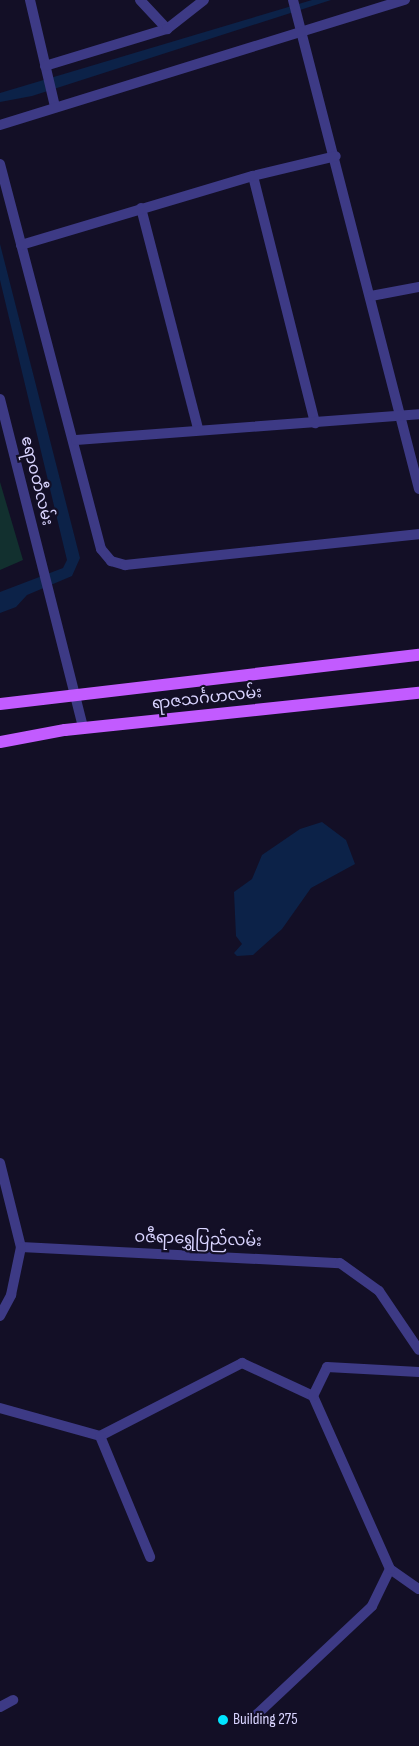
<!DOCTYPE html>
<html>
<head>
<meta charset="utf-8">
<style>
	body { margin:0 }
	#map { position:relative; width:419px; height:1746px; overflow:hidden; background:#130f26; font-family:"Sofia Sans Condensed","Noto Sans Myanmar",sans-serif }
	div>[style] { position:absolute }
	.green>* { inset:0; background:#12302f }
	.water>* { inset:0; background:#0c2248 }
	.minor>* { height:10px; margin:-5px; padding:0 5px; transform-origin:5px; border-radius:5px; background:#3d3a85 }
	.primary>* { height:12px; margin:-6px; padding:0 6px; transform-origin:6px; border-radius:6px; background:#c25bff }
	.dots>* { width:14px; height:14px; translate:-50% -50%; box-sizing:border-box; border:2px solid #130f26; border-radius:50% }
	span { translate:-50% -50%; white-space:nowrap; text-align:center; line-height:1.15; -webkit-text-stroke:4.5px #130f26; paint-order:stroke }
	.street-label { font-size:16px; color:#d9d4ff }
	.poi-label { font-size:16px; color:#d9d4ff }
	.left { translate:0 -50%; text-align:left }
</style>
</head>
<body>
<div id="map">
	<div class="green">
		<i style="clip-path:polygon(0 482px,23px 560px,0 570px)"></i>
	</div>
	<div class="water">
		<i style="clip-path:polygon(312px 0,331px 0,32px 96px,0 102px,0 93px)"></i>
		<i style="clip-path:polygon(0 244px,80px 558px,72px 576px,27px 595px,16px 607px,0 613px,0 592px,63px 568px,67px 560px,0 280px)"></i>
		<i style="clip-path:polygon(322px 822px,346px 840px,355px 864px,311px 888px,282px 929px,253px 955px,237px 956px,234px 953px,242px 944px,236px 936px,234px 892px,252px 879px,262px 855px,300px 829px)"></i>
	</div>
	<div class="minor">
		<i style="left:30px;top:0;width:110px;rotate:76.8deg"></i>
		<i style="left:140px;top:0;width:40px;rotate:47deg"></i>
		<i style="left:293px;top:0;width:505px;rotate:75.55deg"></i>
		<i style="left:45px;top:66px;width:127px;rotate:-16.9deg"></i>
		<i style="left:167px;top:29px;width:47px;rotate:-38.1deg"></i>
		<i style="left:0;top:125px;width:424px;rotate:-17.2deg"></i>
		<i style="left:0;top:164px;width:398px;rotate:75.3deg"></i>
		<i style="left:101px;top:549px;width:16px;rotate:50deg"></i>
		<i style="left:111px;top:561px;width:15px;rotate:16deg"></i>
		<i style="left:125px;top:565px;width:296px;rotate:-6deg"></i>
		<i style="left:253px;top:176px;width:255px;rotate:75.9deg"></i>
		<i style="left:141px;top:208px;width:227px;rotate:75.5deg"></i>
		<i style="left:21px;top:245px;width:242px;rotate:-16.6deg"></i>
		<i style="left:253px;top:176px;width:85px;rotate:-13.5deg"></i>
		<i style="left:371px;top:296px;width:49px;rotate:-10.6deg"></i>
		<i style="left:0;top:399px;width:339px;rotate:75.8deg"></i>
		<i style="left:76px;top:440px;width:344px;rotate:-4.3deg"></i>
		<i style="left:0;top:1163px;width:87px;rotate:76deg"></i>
		<i style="left:21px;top:1247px;width:319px;rotate:2.9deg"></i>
		<i style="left:340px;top:1263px;width:48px;rotate:35.7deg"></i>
		<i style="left:379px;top:1291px;width:71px;rotate:55.9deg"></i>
		<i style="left:0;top:1316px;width:24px;rotate:-62deg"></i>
		<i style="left:11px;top:1295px;width:49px;rotate:-78.2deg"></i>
		<i style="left:0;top:1408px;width:104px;rotate:15.6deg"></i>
		<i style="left:100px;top:1436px;width:160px;rotate:-27.2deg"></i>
		<i style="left:242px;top:1363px;width:78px;rotate:24.9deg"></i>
		<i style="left:100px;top:1436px;width:131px;rotate:67.5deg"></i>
		<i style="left:390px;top:1569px;width:35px;rotate:35deg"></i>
		<i style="left:0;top:1707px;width:15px;rotate:-28deg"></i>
		<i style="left:254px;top:1717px;width:162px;rotate:-43.2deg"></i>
		<i style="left:372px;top:1606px;width:41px;rotate:-64.1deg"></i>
		<i style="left:390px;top:1569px;width:189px;rotate:-114deg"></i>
		<i style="left:313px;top:1396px;width:32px;rotate:-64deg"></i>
		<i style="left:327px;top:1367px;width:92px;rotate:3.1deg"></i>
	</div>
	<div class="primary">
		<i style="left:0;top:704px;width:422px;rotate:-6.7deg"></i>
		<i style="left:0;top:742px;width:66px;rotate:-10.5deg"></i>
		<i style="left:65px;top:730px;width:356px;rotate:-6deg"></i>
	</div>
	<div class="dots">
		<i style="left:223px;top:1720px;background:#00e5ff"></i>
	</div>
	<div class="street-label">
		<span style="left:36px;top:481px;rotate:76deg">ဧရာဝတီလမ်း</span>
		<span style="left:207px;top:699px;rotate:-6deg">ရာဇသင်္ဂဟလမ်း</span>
		<span style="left:198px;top:1240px;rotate:2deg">ဝဇီရာရွှေပြည်လမ်း</span>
	</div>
	<div class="poi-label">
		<span class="left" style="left:233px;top:1720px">Building 275</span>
	</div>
</div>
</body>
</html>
